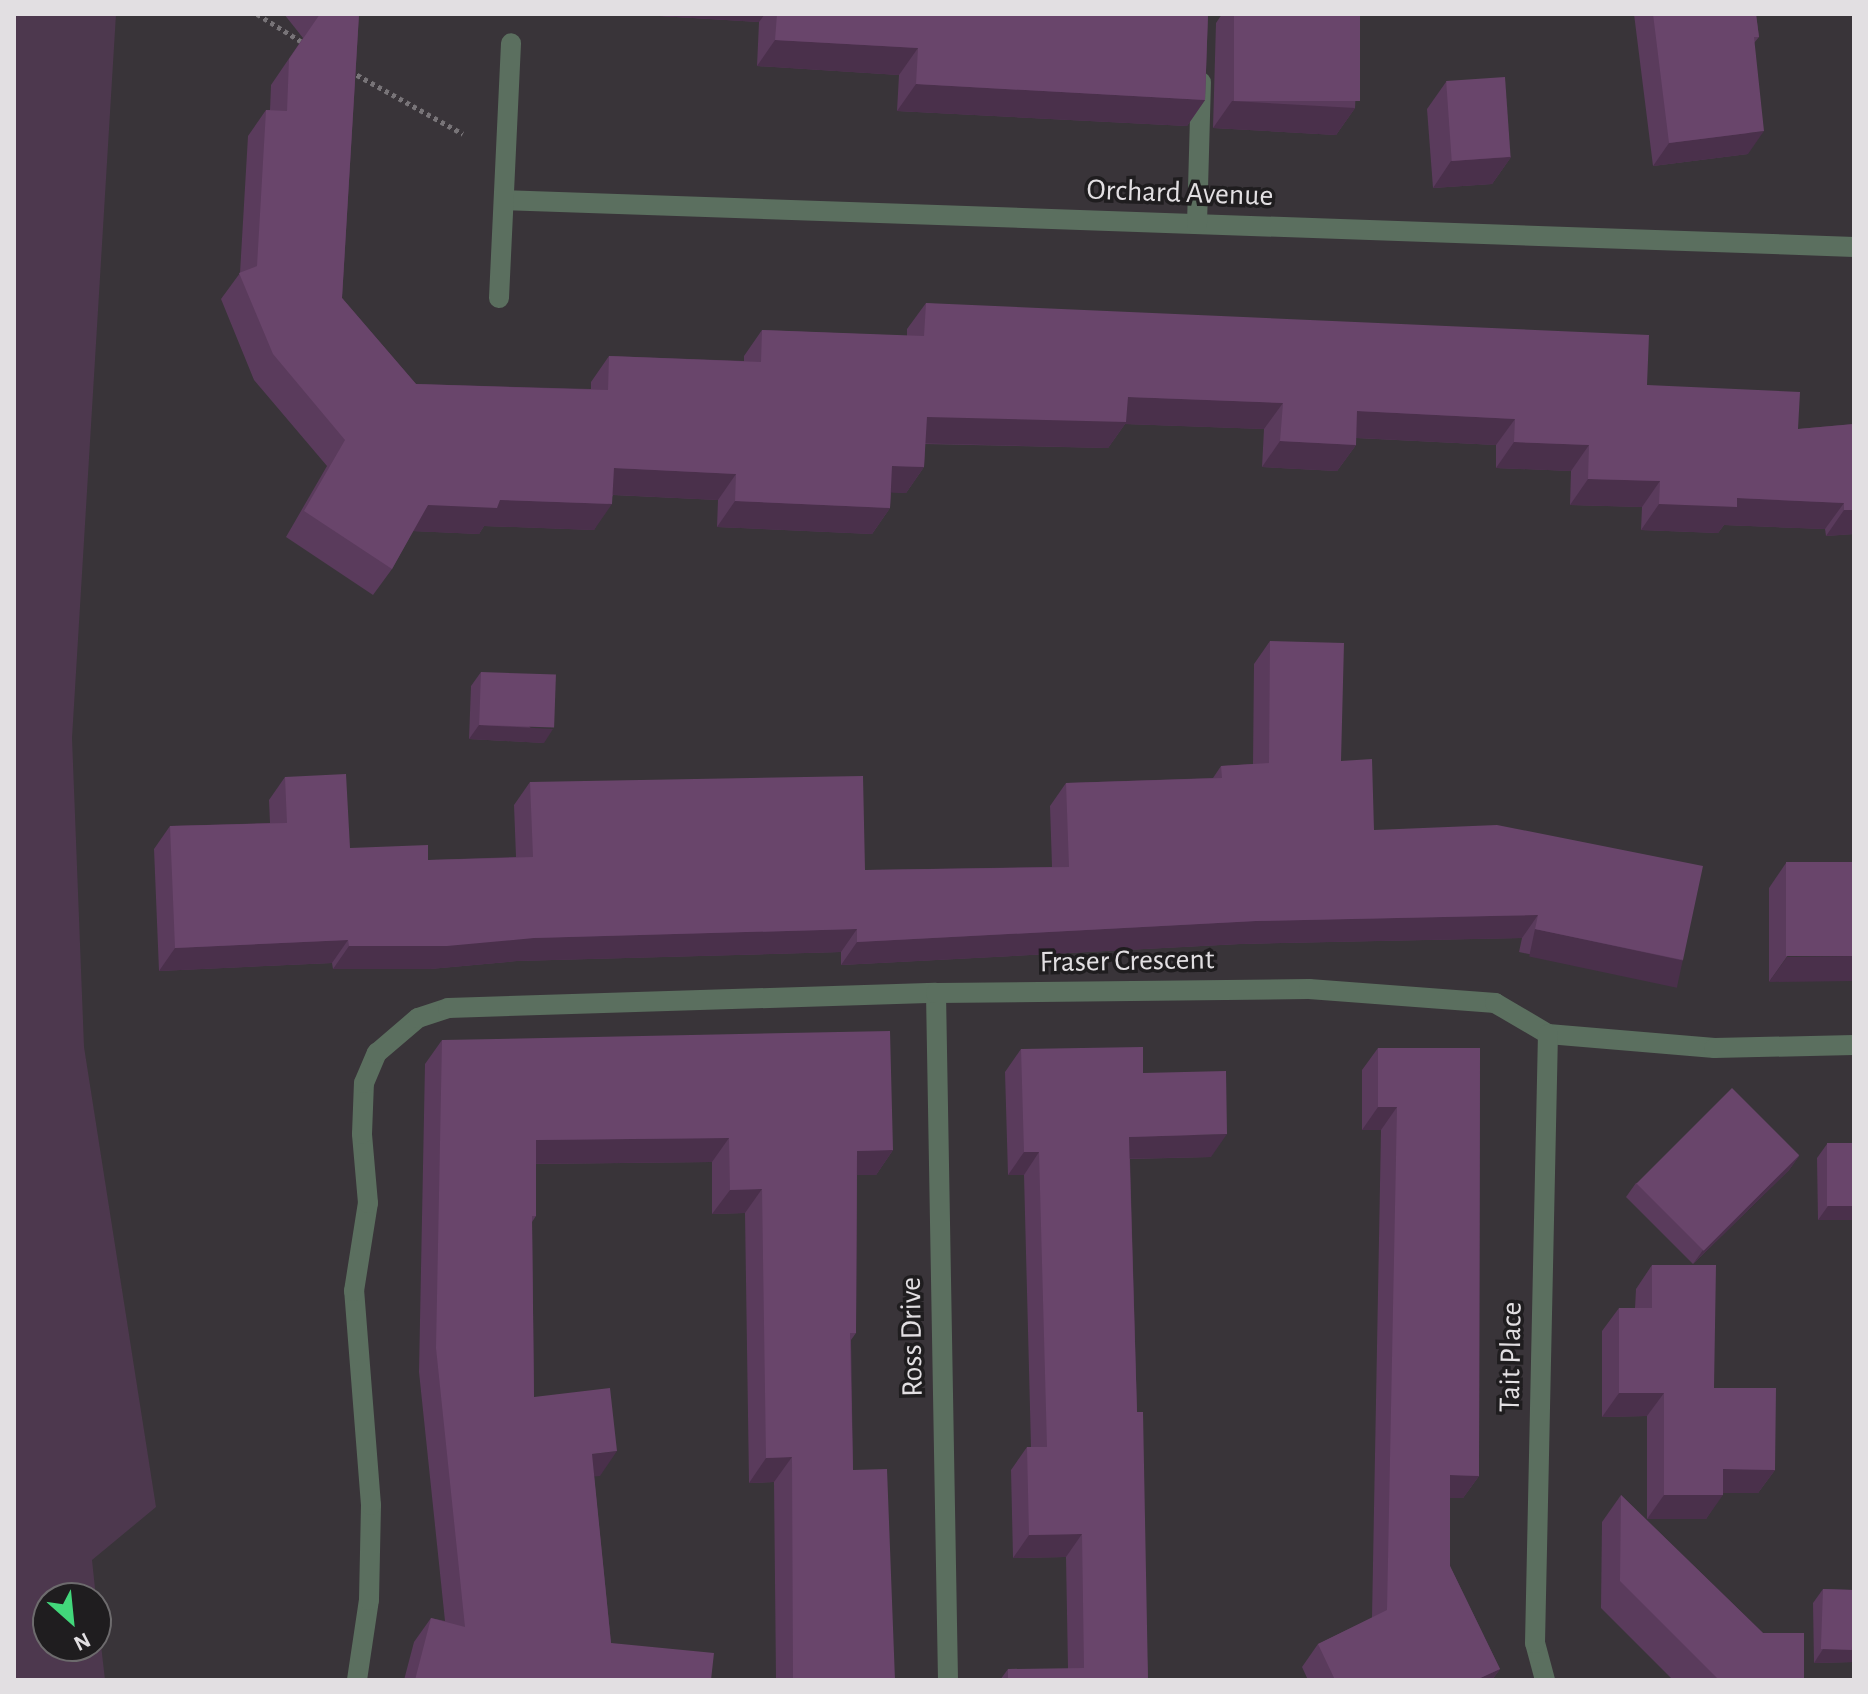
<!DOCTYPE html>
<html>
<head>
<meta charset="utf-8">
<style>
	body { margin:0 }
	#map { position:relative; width:1868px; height:1694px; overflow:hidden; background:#393439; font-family:"Alegreya Sans",sans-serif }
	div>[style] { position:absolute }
	.green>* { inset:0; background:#4d384e }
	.path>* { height:5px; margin-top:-2.5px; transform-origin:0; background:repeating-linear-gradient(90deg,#787478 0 4px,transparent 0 8px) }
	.minor>* { height:20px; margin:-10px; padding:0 10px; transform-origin:10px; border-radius:10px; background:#5b6f5f }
	.wall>* { inset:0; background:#5a3b5c }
	.shaded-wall>* { inset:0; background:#4a304b; transform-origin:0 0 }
	.building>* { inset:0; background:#69456b; transform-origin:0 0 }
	span { translate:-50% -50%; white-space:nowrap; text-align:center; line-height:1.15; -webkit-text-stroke:7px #1f1d1f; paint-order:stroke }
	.street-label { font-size:30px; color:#e2dfe2 }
	.frame { position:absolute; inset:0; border:16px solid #e2dfe2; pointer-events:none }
	.north { position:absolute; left:32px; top:1582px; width:80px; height:80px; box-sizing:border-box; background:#1f1d1f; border:2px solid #6d6b6d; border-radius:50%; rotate:153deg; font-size:22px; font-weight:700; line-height:32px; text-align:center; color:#e2dfe2 }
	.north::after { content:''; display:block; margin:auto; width:28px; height:36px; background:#42d77b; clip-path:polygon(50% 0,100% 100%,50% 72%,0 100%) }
</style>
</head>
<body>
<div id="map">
	<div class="green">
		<i style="clip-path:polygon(14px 14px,116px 14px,72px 738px,84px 1047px,156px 1507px,92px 1560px,96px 1598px,48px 1598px,48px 1646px,96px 1646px,96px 1601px,105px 1680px,14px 1680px)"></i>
	</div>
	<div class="path">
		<i style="left:257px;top:14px;width:59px;rotate:31.8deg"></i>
		<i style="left:350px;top:71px;width:129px;rotate:29.1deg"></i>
	</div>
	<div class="minor">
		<i style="left:504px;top:200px;width:1351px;rotate:1.99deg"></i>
		<i style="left:1197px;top:224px;width:142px;rotate:-88.4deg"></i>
		<i style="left:499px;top:298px;width:255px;rotate:-87.3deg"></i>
		<i style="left:936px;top:993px;width:687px;rotate:89deg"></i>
		<i style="left:357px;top:1680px;width:81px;rotate:-81.5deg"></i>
		<i style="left:369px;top:1600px;width:95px;rotate:-88.8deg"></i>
		<i style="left:371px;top:1505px;width:215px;rotate:-94.5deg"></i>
		<i style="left:354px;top:1291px;width:89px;rotate:-81deg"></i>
		<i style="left:368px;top:1203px;width:69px;rotate:-95deg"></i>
		<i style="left:362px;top:1134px;width:51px;rotate:-87.8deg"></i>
		<i style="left:364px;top:1083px;width:33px;rotate:-67deg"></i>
		<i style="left:377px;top:1053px;width:54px;rotate:-40.5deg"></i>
		<i style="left:418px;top:1018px;width:32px;rotate:-18deg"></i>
		<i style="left:448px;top:1008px;width:488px;rotate:-1.8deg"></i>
		<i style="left:936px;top:993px;width:373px;rotate:-0.6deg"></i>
		<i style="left:1309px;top:989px;width:187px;rotate:4.3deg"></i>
		<i style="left:1495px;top:1003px;width:61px;rotate:30.3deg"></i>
		<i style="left:1548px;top:1034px;width:167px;rotate:4.8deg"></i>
		<i style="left:1714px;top:1048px;width:140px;rotate:-1.2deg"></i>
		<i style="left:1545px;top:1680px;width:38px;rotate:-105deg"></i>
		<i style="left:1535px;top:1643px;width:609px;rotate:-88.78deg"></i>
	</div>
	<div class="wall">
		<i style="clip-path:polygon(284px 14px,359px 14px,342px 298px,416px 384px,591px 389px,591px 382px,609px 356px,744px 361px,744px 356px,762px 330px,907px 336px,907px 329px,926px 303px,1647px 385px,1798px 429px,1854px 424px,1854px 534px,1826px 536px,1825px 529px,1724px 525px,1718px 533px,1641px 530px,1642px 507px,1570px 505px,1571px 471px,1496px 468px,1496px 445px,1356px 438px,1356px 445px,1337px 471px,1262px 467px,1264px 429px,1125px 424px,1108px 448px,925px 444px,924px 467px,906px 493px,891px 492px,890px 508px,872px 534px,717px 527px,718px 500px,613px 495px,594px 530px,484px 526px,479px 534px,413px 531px,392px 569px,373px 595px,286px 537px,327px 466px,254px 380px,221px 299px,240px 273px,248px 136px,266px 110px,270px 110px,271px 85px,303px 38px)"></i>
		<i style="clip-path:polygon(626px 14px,1208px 14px,1205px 100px,1187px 126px,897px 111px,899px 75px,757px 66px,759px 22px)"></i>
		<i style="clip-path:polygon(1222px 14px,1360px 14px,1355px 108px,1336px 135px,1213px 128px,1216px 23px)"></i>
		<i style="clip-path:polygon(1634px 14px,1756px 14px,1759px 37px,1754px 43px,1748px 154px,1653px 166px)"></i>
		<i style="clip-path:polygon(1446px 82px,1511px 157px,1492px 184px,1433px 188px,1427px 109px)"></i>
		<i style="clip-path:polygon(1270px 641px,1341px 761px,1374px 830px,1683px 960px,1667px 983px,1519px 952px,1522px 938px,1240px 944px,841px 965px,841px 952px,517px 961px,430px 969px,333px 969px,332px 963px,159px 971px,154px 849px,170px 826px,270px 823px,269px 800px,285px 777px,350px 848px,428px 860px,516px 857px,514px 805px,530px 782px,865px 870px,1052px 867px,1050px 806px,1066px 783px,1213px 778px,1221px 766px,1253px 764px,1254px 664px)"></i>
		<i style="clip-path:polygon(481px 672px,544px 743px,469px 739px,471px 686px)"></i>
		<i style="clip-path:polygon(1854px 862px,1769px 982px,1769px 888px,1786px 863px)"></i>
		<i style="clip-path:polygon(442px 1040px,893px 1150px,876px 1175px,857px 1175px,856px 1333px,851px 1340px,853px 1470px,895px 1680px,776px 1680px,774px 1482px,749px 1483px,745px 1213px,712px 1214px,712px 1162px,536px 1164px,536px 1216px,532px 1222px,534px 1397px,600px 1476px,594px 1476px,611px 1643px,711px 1680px,404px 1680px,414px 1642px,431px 1618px,445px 1621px,419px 1372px,425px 1064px)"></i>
		<i style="clip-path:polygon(1378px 1048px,1480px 1048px,1479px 1476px,1463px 1498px,1450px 1498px,1450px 1566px,1500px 1669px,1492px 1680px,1308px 1680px,1302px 1667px,1318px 1644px,1372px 1618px,1381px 1130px,1362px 1130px,1362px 1070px)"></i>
		<i style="clip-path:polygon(1021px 1049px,1143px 1073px,1211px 1157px,1130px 1159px,1137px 1412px,1148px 1680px,1000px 1680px,1008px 1669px,1068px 1669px,1066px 1557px,1013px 1558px,1011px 1470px,1027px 1447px,1031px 1447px,1024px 1175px,1008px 1175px,1005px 1072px)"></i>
		<i style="clip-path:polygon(1827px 1144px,1854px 1220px,1818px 1220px,1817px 1158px)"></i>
		<i style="clip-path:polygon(1799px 1156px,1789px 1170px,1693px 1264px,1626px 1197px,1636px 1183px)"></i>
		<i style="clip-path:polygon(1652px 1265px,1714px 1388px,1775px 1470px,1758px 1493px,1723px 1493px,1706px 1519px,1647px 1519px,1647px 1416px,1602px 1417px,1602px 1331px,1619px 1308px,1635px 1308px,1636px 1289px)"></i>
		<i style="clip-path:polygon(1621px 1495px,1763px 1633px,1804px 1680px,1673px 1680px,1601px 1608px,1602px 1522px)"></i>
		<i style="clip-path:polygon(1823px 1589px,1854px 1590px,1854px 1662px,1814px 1663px,1813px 1603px)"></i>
	</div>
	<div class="shaded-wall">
		<i style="clip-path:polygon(626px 14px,765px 14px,759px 22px)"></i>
		<i style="clip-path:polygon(775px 40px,918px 48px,899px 75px,757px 66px)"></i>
		<i style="clip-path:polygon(916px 84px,1205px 100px,1187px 126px,897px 111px)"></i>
		<i style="clip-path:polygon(1232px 101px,1355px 108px,1336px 135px,1213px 128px)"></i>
		<i style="clip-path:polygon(1764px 131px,1748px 154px,1653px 166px,1669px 143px)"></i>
		<i style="clip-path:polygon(1511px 157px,1492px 184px,1433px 188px,1451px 161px)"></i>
		<i style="clip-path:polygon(1128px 397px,1283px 403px,1264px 429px,1125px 424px,1108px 448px,909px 443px,927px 417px)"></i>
		<i style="clip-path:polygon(1357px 411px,1515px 419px,1496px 445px,1339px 437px)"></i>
		<i style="clip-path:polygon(1280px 441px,1356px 445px,1337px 471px,1262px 467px)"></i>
		<i style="clip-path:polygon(1514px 442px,1589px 445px,1571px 471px,1496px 468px)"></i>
		<i style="clip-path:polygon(892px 466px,924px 467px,906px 493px,873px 492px)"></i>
		<i style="clip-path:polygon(614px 468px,736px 474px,718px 500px,596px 494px)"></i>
		<i style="clip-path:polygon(1588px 479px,1660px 481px,1642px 507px,1570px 505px)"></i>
		<i style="clip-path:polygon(1737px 498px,1844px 503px,1825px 529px,1724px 525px,1718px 533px,1641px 530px,1659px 504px)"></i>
		<i style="clip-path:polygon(500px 500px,612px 504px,594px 530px,484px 526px,479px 534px,410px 531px,428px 505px)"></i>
		<i style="clip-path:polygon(735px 501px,890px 508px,872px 534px,717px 527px)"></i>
		<i style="clip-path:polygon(1844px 510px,1854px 510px,1854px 534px,1826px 536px)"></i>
		<i style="clip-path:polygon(479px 725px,553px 729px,544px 743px,469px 739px)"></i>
		<i style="clip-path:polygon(1538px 915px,1522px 938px,1240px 944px,841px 965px,857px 942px,1256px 921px)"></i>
		<i style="clip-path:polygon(857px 929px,841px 952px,517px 961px,430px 969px,333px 969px,349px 946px,534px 938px)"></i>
		<i style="left:1535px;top:929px;width:151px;height:28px;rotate:12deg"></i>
		<i style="clip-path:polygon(348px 940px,332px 963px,159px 971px,175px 948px)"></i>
		<i style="clip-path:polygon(1854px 956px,1854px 981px,1769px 982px,1787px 957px)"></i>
		<i style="clip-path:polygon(1378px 1107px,1397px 1107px,1381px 1130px,1362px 1130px)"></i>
		<i style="clip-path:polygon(1227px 1134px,1211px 1157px,1113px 1159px,1129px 1137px)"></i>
		<i style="clip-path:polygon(729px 1138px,712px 1162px,519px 1164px,536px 1140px)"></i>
		<i style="clip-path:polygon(893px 1150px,876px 1175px,840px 1175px,857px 1151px)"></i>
		<i style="clip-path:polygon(1024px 1152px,1039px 1152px,1024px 1175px,1008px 1175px)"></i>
		<i style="clip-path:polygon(1799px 1156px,1789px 1170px,1693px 1264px,1703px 1250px)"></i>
		<i style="clip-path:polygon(762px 1189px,745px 1213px,712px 1214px,730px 1190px)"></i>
		<i style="clip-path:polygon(1828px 1206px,1854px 1206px,1854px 1220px,1818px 1220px)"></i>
		<i style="clip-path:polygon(1619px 1393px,1664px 1393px,1647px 1416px,1602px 1417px)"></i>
		<i style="clip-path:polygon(617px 1451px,600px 1476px,575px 1478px,592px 1454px)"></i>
		<i style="clip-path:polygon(792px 1457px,774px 1482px,749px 1483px,766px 1458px)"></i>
		<i style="clip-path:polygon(1723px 1469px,1775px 1470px,1758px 1493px,1706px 1493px)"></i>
		<i style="clip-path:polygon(1450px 1475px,1479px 1476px,1463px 1498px,1434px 1498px)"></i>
		<i style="clip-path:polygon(1664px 1495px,1723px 1495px,1706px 1519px,1647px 1519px)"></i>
		<i style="clip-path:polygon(1082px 1534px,1066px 1557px,1013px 1558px,1029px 1535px)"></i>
		<i style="clip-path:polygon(1823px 1649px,1854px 1649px,1854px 1662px,1814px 1663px)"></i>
		<i style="clip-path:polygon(1500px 1669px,1492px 1680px,1476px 1680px)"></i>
	</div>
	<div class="building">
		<i style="clip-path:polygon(320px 14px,359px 14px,342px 298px,416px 384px,608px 390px,609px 356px,761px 362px,762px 330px,924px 336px,926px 303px,1649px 335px,1647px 385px,1800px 392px,1798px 429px,1854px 424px,1854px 510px,1844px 510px,1844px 503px,1737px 498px,1737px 507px,1659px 504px,1660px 481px,1588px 479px,1589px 445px,1514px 442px,1515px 419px,1357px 411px,1356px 445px,1280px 441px,1283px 403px,1128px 397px,1126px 422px,927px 417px,924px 467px,892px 466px,890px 508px,735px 501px,736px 474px,614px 468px,612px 504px,500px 500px,497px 508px,428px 505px,392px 569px,304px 511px,345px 440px,273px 354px,239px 273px,257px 266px,266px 110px,287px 111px,289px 59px)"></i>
		<i style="clip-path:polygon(777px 14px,1208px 14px,1205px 100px,916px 84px,918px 48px,775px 40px)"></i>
		<i style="left:1234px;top:14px;width:126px;height:87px"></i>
		<i style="clip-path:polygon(1653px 14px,1756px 14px,1759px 37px,1754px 37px,1764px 131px,1669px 143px)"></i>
		<i style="left:1505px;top:77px;width:80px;height:59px;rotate:86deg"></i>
		<i style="clip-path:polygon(1270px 641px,1344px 643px,1341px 761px,1372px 759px,1374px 830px,1497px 825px,1703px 866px,1683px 960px,1535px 929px,1538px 915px,1256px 921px,857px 942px,857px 929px,534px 938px,447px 946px,349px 946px,348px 940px,175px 948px,170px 826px,287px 823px,285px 777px,346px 774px,350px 848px,428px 845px,428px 860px,533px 857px,530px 782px,863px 776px,865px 870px,1069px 867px,1066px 783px,1222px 778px,1221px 766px,1269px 763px)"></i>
		<i style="left:481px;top:672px;width:75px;height:53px;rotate:2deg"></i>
		<i style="left:1854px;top:862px;width:94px;height:68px;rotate:90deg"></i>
		<i style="clip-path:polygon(890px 1031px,893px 1150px,857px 1151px,856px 1333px,850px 1333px,853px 1470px,887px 1469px,895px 1680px,793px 1680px,792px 1457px,766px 1458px,762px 1189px,730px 1190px,729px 1138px,536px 1140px,536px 1216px,532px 1216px,534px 1397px,610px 1388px,617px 1451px,592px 1454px,611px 1643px,714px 1653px,711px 1680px,415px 1680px,431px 1618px,465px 1627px,436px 1348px,442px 1040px)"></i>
		<i style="clip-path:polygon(1143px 1047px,1143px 1073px,1226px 1071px,1227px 1134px,1129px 1137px,1137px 1412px,1143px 1412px,1148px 1680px,1008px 1680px,1008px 1669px,1084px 1668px,1082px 1534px,1029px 1535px,1027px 1447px,1047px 1447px,1039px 1152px,1024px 1152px,1021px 1049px)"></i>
		<i style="clip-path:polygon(1378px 1048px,1480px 1048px,1479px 1476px,1450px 1475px,1450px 1566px,1500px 1669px,1476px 1680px,1335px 1680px,1318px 1644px,1387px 1610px,1397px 1107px,1378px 1107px)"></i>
		<i style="left:1732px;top:1088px;width:95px;height:135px;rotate:45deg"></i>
		<i style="left:1854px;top:1143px;width:63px;height:27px;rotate:90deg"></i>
		<i style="clip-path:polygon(1652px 1265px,1716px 1265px,1714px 1388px,1776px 1388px,1775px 1470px,1723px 1469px,1723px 1495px,1664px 1495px,1664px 1393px,1619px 1393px,1619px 1308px,1652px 1308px)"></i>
		<i style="clip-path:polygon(1621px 1495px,1763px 1633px,1804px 1633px,1804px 1680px,1719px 1680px,1620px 1581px)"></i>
		<i style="left:1823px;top:1589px;width:31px;height:60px;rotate:2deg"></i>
	</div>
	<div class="street-label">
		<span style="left:1180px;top:193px;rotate:2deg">Orchard Avenue</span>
		<span style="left:1127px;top:961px;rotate:-1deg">Fraser Crescent</span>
		<span style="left:912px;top:1337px;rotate:-91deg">Ross Drive</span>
		<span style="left:1511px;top:1357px;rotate:-89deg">Tait Place</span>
	</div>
	<div class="frame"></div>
	<div class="north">N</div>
</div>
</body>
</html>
